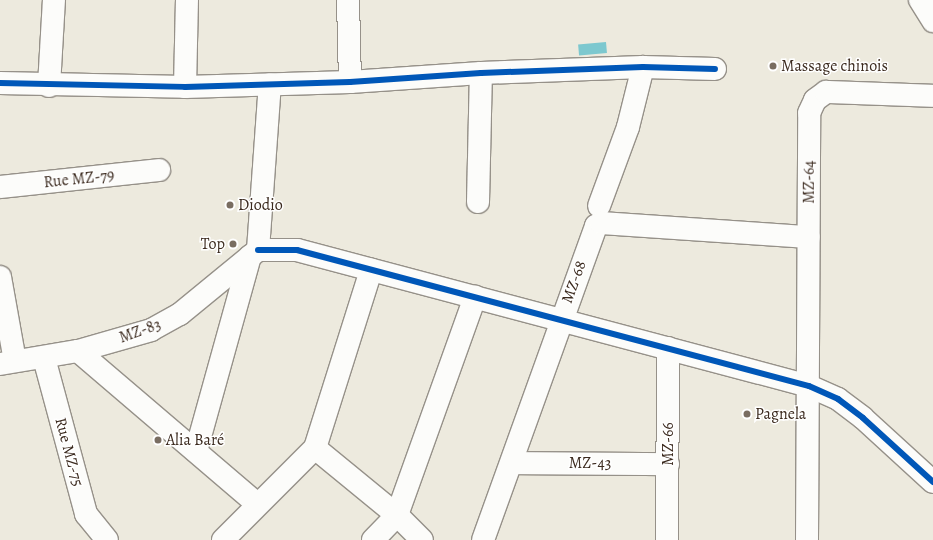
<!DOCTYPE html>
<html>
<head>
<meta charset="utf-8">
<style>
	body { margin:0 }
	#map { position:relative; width:933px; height:540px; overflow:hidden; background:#edeade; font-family:Alegreya,serif }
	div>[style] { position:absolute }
	.water>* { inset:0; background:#7dc8cf; transform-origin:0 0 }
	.roads { filter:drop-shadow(1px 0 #969189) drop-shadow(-1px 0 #969189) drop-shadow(0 1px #969189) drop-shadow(0 -1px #969189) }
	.street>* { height:22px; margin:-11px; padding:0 11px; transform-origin:11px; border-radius:11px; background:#fcfcfa }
	.cycleway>* { height:6px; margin:-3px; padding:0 3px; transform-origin:3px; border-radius:3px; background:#0057b8 }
	.dots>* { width:11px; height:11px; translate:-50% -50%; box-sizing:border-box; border:2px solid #fff; border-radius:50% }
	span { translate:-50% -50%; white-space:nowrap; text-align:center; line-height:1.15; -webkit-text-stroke:3px #fff; paint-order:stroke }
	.poi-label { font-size:16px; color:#3b2a1e }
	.left { translate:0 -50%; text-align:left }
	.right { translate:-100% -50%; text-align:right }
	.street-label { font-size:16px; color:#3b2a1e }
</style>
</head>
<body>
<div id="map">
	<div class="water">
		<i style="left:606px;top:42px;width:11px;height:28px;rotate:85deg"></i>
	</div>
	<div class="roads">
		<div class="street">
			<i style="left:348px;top:0;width:82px;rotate:88.6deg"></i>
			<i style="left:920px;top:0;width:25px;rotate:58deg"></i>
			<i style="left:0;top:83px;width:185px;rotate:1.2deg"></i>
			<i style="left:185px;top:87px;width:165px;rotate:-1.7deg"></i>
			<i style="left:350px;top:82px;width:131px;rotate:-3.9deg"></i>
			<i style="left:481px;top:73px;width:162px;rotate:-2.1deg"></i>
			<i style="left:643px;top:67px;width:72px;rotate:1.6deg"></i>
			<i style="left:49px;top:86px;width:86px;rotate:-86.7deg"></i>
			<i style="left:185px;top:87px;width:87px;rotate:-88.7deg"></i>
			<i style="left:0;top:187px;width:160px;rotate:-6.1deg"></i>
			<i style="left:478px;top:202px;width:129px;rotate:-88.7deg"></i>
			<i style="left:599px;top:206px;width:84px;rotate:-69.8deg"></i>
			<i style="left:628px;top:127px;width:62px;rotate:-76deg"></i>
			<i style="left:258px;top:250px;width:39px"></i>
			<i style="left:297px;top:250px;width:530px;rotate:14.88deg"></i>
			<i style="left:809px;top:386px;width:32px;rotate:24deg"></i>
			<i style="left:838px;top:399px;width:31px;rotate:37deg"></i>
			<i style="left:863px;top:418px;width:95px;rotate:42.4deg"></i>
			<i style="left:258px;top:250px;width:166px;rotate:-85.9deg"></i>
			<i style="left:0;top:277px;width:85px;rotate:79.9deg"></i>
			<i style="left:78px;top:351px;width:235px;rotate:40.5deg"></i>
			<i style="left:44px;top:358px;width:162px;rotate:74.9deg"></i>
			<i style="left:86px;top:514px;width:33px;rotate:51deg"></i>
			<i style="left:0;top:364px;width:79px;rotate:-9.5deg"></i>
			<i style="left:78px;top:351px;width:76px;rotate:-16deg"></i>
			<i style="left:151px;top:330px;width:33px;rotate:-29deg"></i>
			<i style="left:180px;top:314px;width:101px;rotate:-39.4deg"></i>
			<i style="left:315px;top:448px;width:106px;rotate:39.3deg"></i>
			<i style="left:397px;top:515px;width:35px;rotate:45deg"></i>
			<i style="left:196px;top:451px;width:202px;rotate:-74.5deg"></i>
			<i style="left:512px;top:463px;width:156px;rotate:0.4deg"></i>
			<i style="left:223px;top:540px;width:130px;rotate:-45deg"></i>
			<i style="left:315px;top:448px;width:187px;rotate:-72.5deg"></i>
			<i style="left:373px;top:540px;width:35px;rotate:-46deg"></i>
			<i style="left:397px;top:515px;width:232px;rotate:-70.3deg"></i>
			<i style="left:483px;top:540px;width:334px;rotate:-70.2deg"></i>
			<i style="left:596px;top:226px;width:6px;rotate:-31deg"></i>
			<i style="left:601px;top:223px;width:208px;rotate:3.9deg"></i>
			<i style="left:667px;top:540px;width:192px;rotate:-89.7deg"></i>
			<i style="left:807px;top:540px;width:427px;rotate:-89.7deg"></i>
			<i style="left:809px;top:113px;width:14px;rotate:-65deg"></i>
			<i style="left:815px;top:100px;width:14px;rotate:-36deg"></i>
			<i style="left:826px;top:92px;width:107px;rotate:2.1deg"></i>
		</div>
	</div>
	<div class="cycleway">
		<i style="left:0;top:83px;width:185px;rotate:1.2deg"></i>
		<i style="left:185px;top:87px;width:165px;rotate:-1.7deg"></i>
		<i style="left:350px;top:82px;width:131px;rotate:-3.9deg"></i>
		<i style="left:481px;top:73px;width:162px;rotate:-2.1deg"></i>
		<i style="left:643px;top:67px;width:72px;rotate:1.6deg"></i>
		<i style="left:258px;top:250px;width:39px"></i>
		<i style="left:297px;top:250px;width:530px;rotate:14.88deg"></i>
		<i style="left:809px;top:386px;width:32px;rotate:24deg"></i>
		<i style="left:838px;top:399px;width:31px;rotate:37deg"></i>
		<i style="left:863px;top:418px;width:95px;rotate:42.4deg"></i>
	</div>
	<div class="dots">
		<i style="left:773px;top:66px;background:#796d61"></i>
		<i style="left:230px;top:205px;background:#796d61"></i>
		<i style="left:233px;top:244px;background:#796d61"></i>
		<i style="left:747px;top:414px;background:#796d61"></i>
		<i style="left:158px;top:440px;background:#796d61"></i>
	</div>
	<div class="poi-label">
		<span class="left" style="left:781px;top:66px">Massage chinois</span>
		<span class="left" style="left:238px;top:205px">Diodio</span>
		<span class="right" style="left:225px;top:244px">Top</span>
		<span class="left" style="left:755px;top:414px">Pagnela</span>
		<span class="left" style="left:166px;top:440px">Alia Baré</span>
	</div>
	<div class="street-label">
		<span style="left:79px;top:179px;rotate:-6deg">Rue MZ-79</span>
		<span style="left:809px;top:182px;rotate:-90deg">MZ-64</span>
		<span style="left:574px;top:282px;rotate:-70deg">MZ-68</span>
		<span style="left:140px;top:331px;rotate:-20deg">MZ-83</span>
		<span style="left:668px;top:444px;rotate:-90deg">MZ-66</span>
		<span style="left:69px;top:452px;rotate:75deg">Rue MZ-75</span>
		<span style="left:590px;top:463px">MZ-43</span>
	</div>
</div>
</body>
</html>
